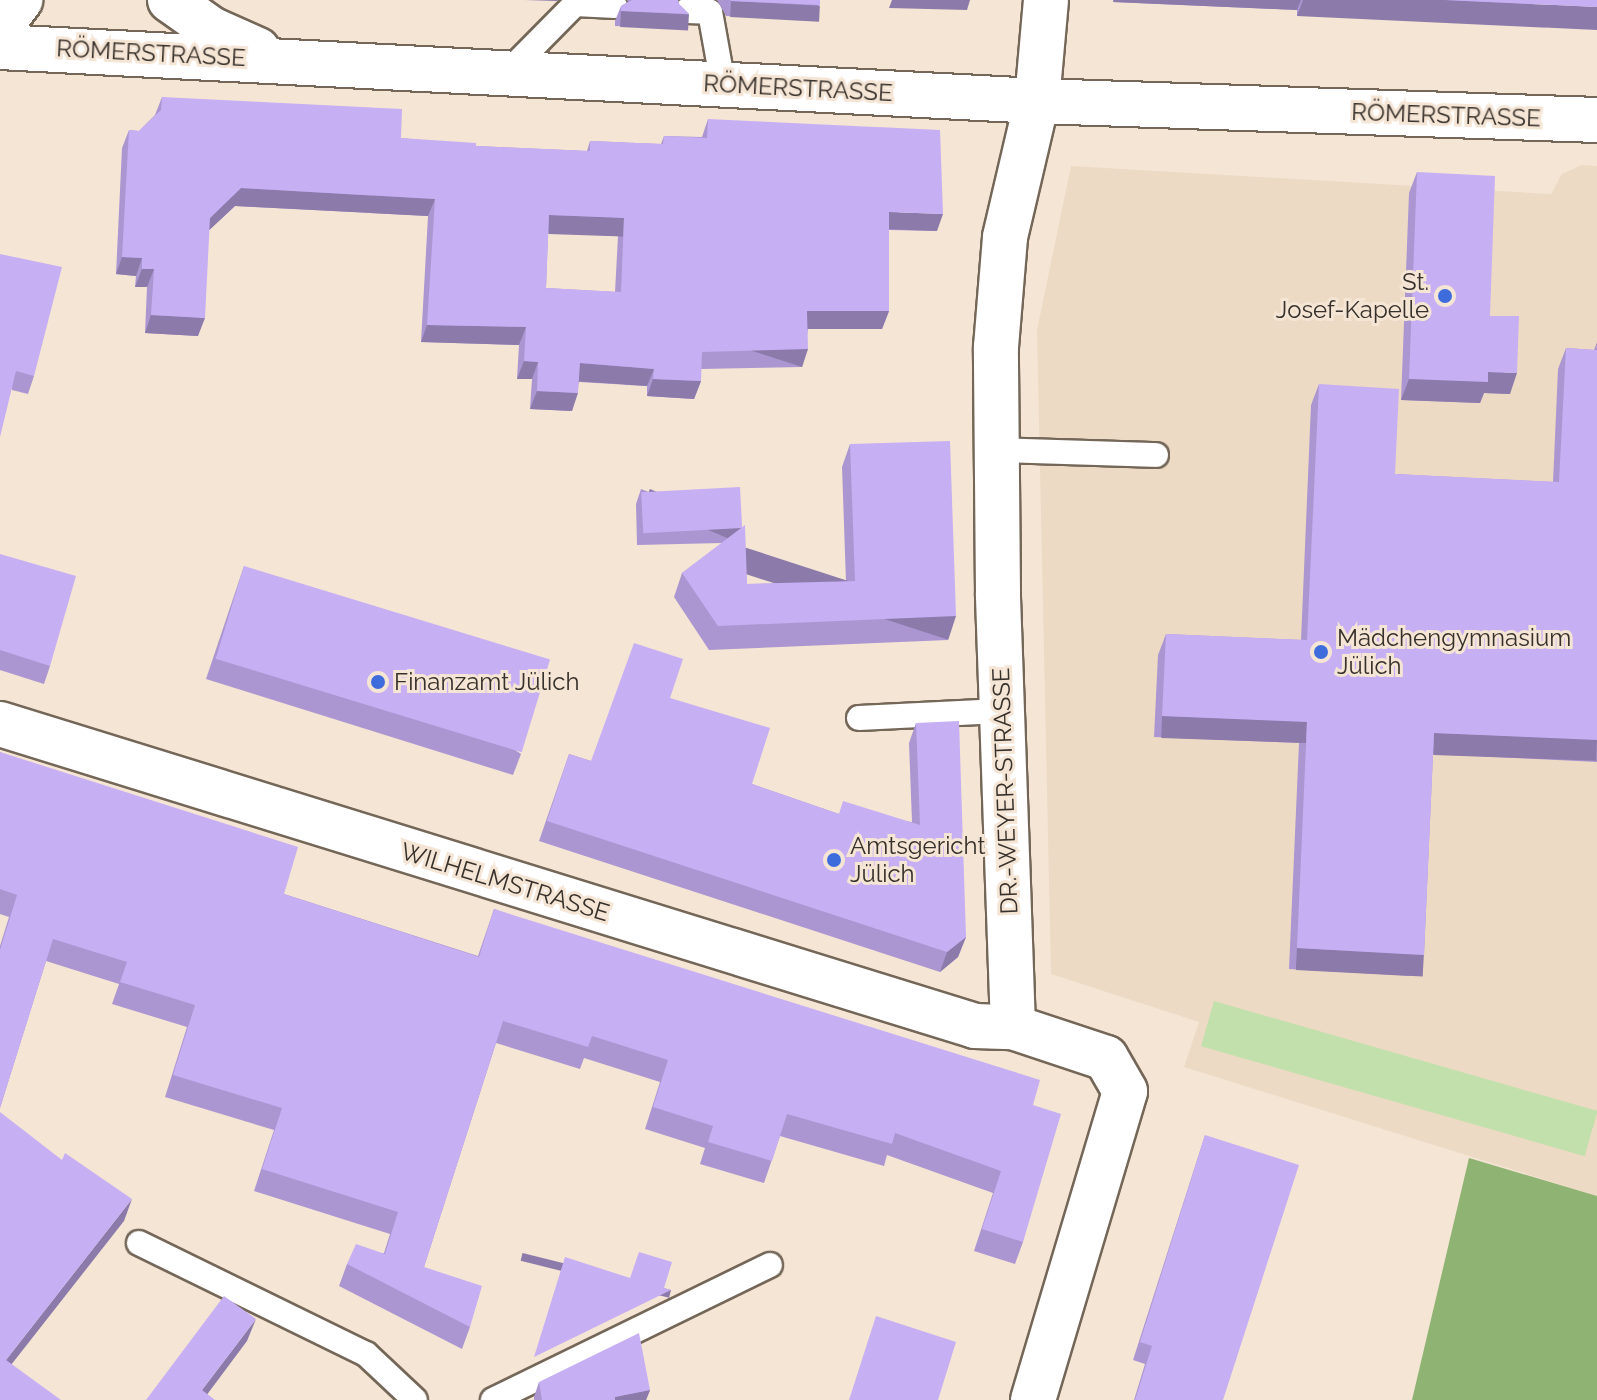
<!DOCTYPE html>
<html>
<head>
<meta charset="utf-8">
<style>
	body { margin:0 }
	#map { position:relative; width:1597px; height:1400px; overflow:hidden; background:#f5e5d5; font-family:Raleway,sans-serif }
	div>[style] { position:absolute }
	.built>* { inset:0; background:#eddac4 }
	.green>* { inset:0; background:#c2e0ab; transform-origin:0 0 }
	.forest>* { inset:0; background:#8fb372 }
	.roads { filter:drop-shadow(2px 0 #746758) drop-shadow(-2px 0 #746758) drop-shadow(0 2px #746758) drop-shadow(0 -2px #746758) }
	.service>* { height:24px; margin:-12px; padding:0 12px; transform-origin:12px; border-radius:12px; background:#fff }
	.minor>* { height:44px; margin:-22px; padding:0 22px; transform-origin:22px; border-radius:22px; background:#fff }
	.secondary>* { height:44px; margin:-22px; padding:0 22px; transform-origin:22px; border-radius:22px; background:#fff }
	.wall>* { inset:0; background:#ab96d1 }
	.shaded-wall>* { inset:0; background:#8b7aaa; transform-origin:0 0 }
	.building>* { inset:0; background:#c7aff3; transform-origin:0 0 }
	.dots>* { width:22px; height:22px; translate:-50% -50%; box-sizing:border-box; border:4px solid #f5e5d5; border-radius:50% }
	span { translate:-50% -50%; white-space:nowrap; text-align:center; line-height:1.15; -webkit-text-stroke:6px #f5e5d5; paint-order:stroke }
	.street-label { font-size:24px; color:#37312b }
	.poi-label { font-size:24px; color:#37312b }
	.right { translate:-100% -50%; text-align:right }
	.left { translate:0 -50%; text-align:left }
</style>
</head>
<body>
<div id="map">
	<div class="built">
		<i style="clip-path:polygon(1582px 165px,1597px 166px,1597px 1196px,1184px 1067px,1199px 1022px,1051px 974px,1037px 330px,1071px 166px,1551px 194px,1562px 174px)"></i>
	</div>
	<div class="green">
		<i style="left:1214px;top:1001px;width:399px;height:47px;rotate:16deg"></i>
	</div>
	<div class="forest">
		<i style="clip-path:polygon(1469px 1158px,1597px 1196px,1597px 1400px,1412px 1400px)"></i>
	</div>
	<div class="roads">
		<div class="service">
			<i style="left:686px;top:11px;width:24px;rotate:2deg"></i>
			<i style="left:710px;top:12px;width:73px;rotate:79.8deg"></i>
			<i style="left:509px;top:71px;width:94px;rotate:-45.4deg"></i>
			<i style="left:575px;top:4px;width:40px;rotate:2.9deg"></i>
			<i style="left:997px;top:450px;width:159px;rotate:1.8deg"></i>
			<i style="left:859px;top:718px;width:143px;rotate:-2.8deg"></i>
			<i style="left:139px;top:1243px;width:253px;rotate:26.1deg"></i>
			<i style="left:366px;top:1354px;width:67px;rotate:43.2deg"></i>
			<i style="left:493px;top:1400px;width:308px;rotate:-26deg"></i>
		</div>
		<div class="minor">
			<i style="left:0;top:724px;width:1021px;rotate:17.21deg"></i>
			<i style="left:975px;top:1026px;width:38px;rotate:2deg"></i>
			<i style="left:1033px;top:1400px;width:322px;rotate:-73.4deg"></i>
			<i style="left:1125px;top:1091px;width:38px;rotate:-120deg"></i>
			<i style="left:1106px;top:1058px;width:98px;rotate:-161.6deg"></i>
			<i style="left:1013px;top:1027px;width:434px;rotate:-92deg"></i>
			<i style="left:998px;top:593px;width:246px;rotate:-90.5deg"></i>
			<i style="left:996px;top:347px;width:110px;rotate:-85.3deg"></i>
			<i style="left:1005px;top:237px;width:140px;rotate:-76.8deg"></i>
			<i style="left:1037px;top:101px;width:101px;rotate:-84.9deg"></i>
		</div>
		<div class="secondary">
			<i style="left:170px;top:0;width:50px;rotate:35.3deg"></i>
			<i style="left:211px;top:29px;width:51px;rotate:24.1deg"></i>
			<i style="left:0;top:27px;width:34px;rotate:-53deg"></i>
			<i style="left:0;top:47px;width:1038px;rotate:2.98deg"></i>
			<i style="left:1037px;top:101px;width:560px;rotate:1.94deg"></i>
		</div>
	</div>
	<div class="wall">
		<i style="clip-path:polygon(627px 0,678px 0,679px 4px,689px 14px,684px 29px,615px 26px,615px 21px,621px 6px,628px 2px)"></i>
		<i style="clip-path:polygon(717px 0,820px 0,815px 20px,726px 16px)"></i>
		<i style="clip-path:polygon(1113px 0,1597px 0,1297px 16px,1297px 10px,1113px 2px)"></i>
		<i style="clip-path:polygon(evenodd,162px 97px,401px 138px,476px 146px,587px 151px,590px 141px,661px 144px,664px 136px,702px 137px,708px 119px,937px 231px,889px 230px,889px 311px,882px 329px,808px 329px,802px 367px,701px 369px,701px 381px,694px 399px,647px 396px,647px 386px,579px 382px,572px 411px,530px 409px,532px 379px,517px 379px,519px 345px,421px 342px,428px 216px,235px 206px,209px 230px,198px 336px,145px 333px,147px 287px,135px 287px,136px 276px,116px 274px,122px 148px,129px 130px,139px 131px,155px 115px,162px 97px,548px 233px,618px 236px,615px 292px,546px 288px,548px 233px)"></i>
		<i style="clip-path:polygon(1417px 172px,1490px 316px,1510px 394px,1484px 393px,1480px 403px,1401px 400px,1409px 193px)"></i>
		<i style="clip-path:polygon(0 254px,34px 376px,28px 394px,12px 390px)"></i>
		<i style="clip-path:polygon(1597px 342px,1597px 762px,1433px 754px,1424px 955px,1416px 976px,1289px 969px,1299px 743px,1154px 737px,1158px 655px,1166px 634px,1301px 640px,1311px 405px,1319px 384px,1395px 474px,1553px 482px,1558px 369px,1566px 348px,1594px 350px)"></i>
		<i style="clip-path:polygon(850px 444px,948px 640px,709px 650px,674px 597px,682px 573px,722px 543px,637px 545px,636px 504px,641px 489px,742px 528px,747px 584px,846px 582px,842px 467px)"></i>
		<i style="clip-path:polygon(0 554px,50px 666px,44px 684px,0 670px)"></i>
		<i style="clip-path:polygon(244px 566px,521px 754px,513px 775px,206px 679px)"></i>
		<i style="clip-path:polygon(670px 698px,752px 784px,839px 814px,912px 822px,909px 743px,916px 723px,966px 937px,958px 957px,940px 972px,539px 841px,569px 754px,591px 761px)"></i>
		<i style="clip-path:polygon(0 752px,284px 894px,478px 956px,494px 909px,1033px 1105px,1023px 1242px,1015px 1264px,974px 1251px,993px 1193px,887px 1155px,884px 1166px,780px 1136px,764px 1183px,700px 1164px,705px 1148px,645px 1129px,660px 1082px,584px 1058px,580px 1069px,496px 1043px,424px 1267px,470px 1327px,462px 1349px,339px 1286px,347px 1264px,384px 1253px,390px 1234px,254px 1191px,274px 1130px,165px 1097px,187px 1027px,112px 1004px,119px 984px,46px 961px,0 1108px,0 946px,9px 917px,0 914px)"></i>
		<i style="clip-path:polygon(1205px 1135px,1223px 1400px,1134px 1400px,1145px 1364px,1133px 1360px)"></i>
		<i style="clip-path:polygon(539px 1382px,650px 1390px,646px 1400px,534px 1400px,534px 1397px)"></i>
	</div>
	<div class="shaded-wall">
		<i style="clip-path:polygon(525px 0,558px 0,557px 1px)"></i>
		<i style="clip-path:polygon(892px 0,970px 0,967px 10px,889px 8px)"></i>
		<i style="clip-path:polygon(1114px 0,1301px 0,1297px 10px,1113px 2px)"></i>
		<i style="clip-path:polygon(1303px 0,1445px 0,1597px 7px,1597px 30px,1297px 16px)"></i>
		<i style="left:731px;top:1px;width:89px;height:16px;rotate:3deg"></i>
		<i style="left:621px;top:11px;width:68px;height:16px;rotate:3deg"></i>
		<i style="clip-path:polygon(241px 188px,435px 199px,428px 216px,235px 206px,203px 236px,210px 218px)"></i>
		<i style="clip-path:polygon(889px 212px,943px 214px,937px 231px,882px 229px)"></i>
		<i style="left:549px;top:215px;width:75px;height:19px;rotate:2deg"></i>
		<i style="clip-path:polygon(122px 257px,142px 258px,136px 276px,116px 274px)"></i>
		<i style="clip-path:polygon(142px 269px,154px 269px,147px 287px,135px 287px)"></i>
		<i style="clip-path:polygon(807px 311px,889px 311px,882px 329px,801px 329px)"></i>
		<i style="clip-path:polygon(151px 315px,205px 318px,198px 336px,145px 333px)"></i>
		<i style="clip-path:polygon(427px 325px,526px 327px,519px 345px,421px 342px)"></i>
		<i style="left:808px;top:349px;width:19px;height:106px;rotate:108deg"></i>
		<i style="clip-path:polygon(524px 361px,538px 362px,532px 379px,517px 379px)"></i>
		<i style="clip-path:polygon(580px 363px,654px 369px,647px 386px,573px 381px)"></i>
		<i style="clip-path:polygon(1488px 372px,1517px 373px,1510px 394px,1484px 393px,1480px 403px,1401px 400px,1409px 379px)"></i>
		<i style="clip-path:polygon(653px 379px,701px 381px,694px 399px,647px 396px)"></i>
		<i style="clip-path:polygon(537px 391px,578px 393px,572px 411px,530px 409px)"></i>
		<i style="left:742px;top:528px;width:15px;height:100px;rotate:113deg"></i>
		<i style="left:956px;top:616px;width:25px;height:238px;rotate:108deg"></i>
		<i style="left:1162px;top:716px;width:145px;height:22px;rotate:2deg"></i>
		<i style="left:1434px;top:733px;width:163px;height:22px;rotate:2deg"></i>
		<i style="clip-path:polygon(966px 937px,958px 957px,940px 972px,947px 952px)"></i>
		<i style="left:1297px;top:948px;width:127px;height:22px;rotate:3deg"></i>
		<i style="clip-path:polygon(132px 1199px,124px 1221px,0 1379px,6px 1360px)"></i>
		<i style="left:671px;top:1290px;width:8px;height:153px;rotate:104deg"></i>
		<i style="clip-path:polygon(256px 1319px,247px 1341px,203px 1400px,202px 1390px)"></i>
		<i style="clip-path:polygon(650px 1390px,646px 1400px,614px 1400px,615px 1397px)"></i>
	</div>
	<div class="building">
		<i style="clip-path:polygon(632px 0,678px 0,679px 4px,689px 14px,621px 11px,621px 6px)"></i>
		<i style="clip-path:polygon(731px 0,820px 0,820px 5px,731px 1px)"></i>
		<i style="clip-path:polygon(1445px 0,1597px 0,1597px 7px)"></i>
		<i style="clip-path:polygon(evenodd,162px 97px,402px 109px,401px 138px,476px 143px,476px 146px,590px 151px,590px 141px,663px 144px,664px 136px,707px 138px,708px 119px,940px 130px,943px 214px,889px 212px,889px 311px,807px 311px,808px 349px,702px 352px,701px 381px,653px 379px,654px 369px,580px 363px,578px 393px,537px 391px,538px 362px,524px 361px,526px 327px,427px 325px,435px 199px,241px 188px,210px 218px,205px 318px,151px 315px,154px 269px,142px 269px,142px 258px,122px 257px,129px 130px,139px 131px,161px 110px,162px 97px,549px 215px,624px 218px,621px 292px,546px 288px,549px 215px)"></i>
		<i style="clip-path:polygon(1417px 172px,1495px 176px,1490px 316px,1519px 316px,1517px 373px,1488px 372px,1488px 382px,1409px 379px)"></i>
		<i style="clip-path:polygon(0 254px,62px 267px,34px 376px,16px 371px,0 437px)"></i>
		<i style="clip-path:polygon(1566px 348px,1597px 350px,1597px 740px,1434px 733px,1424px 955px,1297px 948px,1307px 722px,1162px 716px,1166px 634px,1307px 640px,1319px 384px,1399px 389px,1395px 474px,1559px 482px)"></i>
		<i style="clip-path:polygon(950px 441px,956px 616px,718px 626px,682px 573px,745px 525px,747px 584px,855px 581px,850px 444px)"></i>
		<i style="left:740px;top:487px;width:41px;height:99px;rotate:87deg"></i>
		<i style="clip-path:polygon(0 554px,76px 576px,50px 666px,0 650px)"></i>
		<i style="left:244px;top:566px;width:320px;height:97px;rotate:17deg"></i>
		<i style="clip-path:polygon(634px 643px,683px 659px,670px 698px,770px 728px,752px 784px,839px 814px,843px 801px,920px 825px,916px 723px,959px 721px,966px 937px,947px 952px,547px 821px,569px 754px,591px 761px)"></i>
		<i style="clip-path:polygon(0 752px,298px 847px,284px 894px,479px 957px,494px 909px,1040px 1080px,1033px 1105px,1061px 1114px,1023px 1242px,982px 1229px,1001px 1171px,895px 1133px,892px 1144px,787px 1114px,772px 1161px,708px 1142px,713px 1126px,653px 1107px,668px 1060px,592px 1036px,588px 1047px,503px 1021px,424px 1267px,482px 1286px,470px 1327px,347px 1264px,356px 1244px,385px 1254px,398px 1212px,262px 1169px,282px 1108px,173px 1075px,195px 1005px,120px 982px,127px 962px,53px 939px,0 1108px,0 950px,17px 895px,0 889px)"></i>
		<i style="clip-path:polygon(0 1112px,62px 1160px,65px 1153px,132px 1199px,6px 1360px,61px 1400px,0 1400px)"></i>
		<i style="clip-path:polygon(1205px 1135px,1299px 1165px,1223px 1400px,1135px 1400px,1152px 1346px,1140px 1342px)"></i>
		<i style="clip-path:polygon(639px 1252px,672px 1262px,664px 1288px,671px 1290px,534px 1357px,565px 1257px,630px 1278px)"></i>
		<i style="clip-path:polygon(224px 1296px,256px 1319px,202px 1390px,215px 1400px,146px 1400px)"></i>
		<i style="clip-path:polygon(876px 1316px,956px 1342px,938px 1400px,849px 1400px)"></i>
		<i style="clip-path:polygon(639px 1333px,650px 1390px,615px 1397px,615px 1400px,542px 1400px,539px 1382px)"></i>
	</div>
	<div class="dots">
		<i style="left:1445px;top:296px;background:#3e6cdd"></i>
		<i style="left:1321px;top:652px;background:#3e6cdd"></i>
		<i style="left:378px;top:682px;background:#3e6cdd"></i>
		<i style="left:834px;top:860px;background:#3e6cdd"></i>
	</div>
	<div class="street-label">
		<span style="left:151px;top:53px;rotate:3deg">RÖMERSTRASSE</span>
		<span style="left:798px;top:88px;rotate:3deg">RÖMERSTRASSE</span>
		<span style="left:1446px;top:115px;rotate:2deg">RÖMERSTRASSE</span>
		<span style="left:1005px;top:791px;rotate:-92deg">DR.-WEYER-STRASSE</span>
		<span style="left:505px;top:882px;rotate:17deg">WILHELMSTRASSE</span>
	</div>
	<div class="poi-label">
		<span class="right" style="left:1429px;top:296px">St.<br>Josef-Kapelle</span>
		<span class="left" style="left:1337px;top:652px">Mädchengymnasium<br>Jülich</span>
		<span class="left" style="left:394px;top:682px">Finanzamt Jülich</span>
		<span class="left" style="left:850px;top:860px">Amtsgericht<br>Jülich</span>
	</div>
</div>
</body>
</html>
